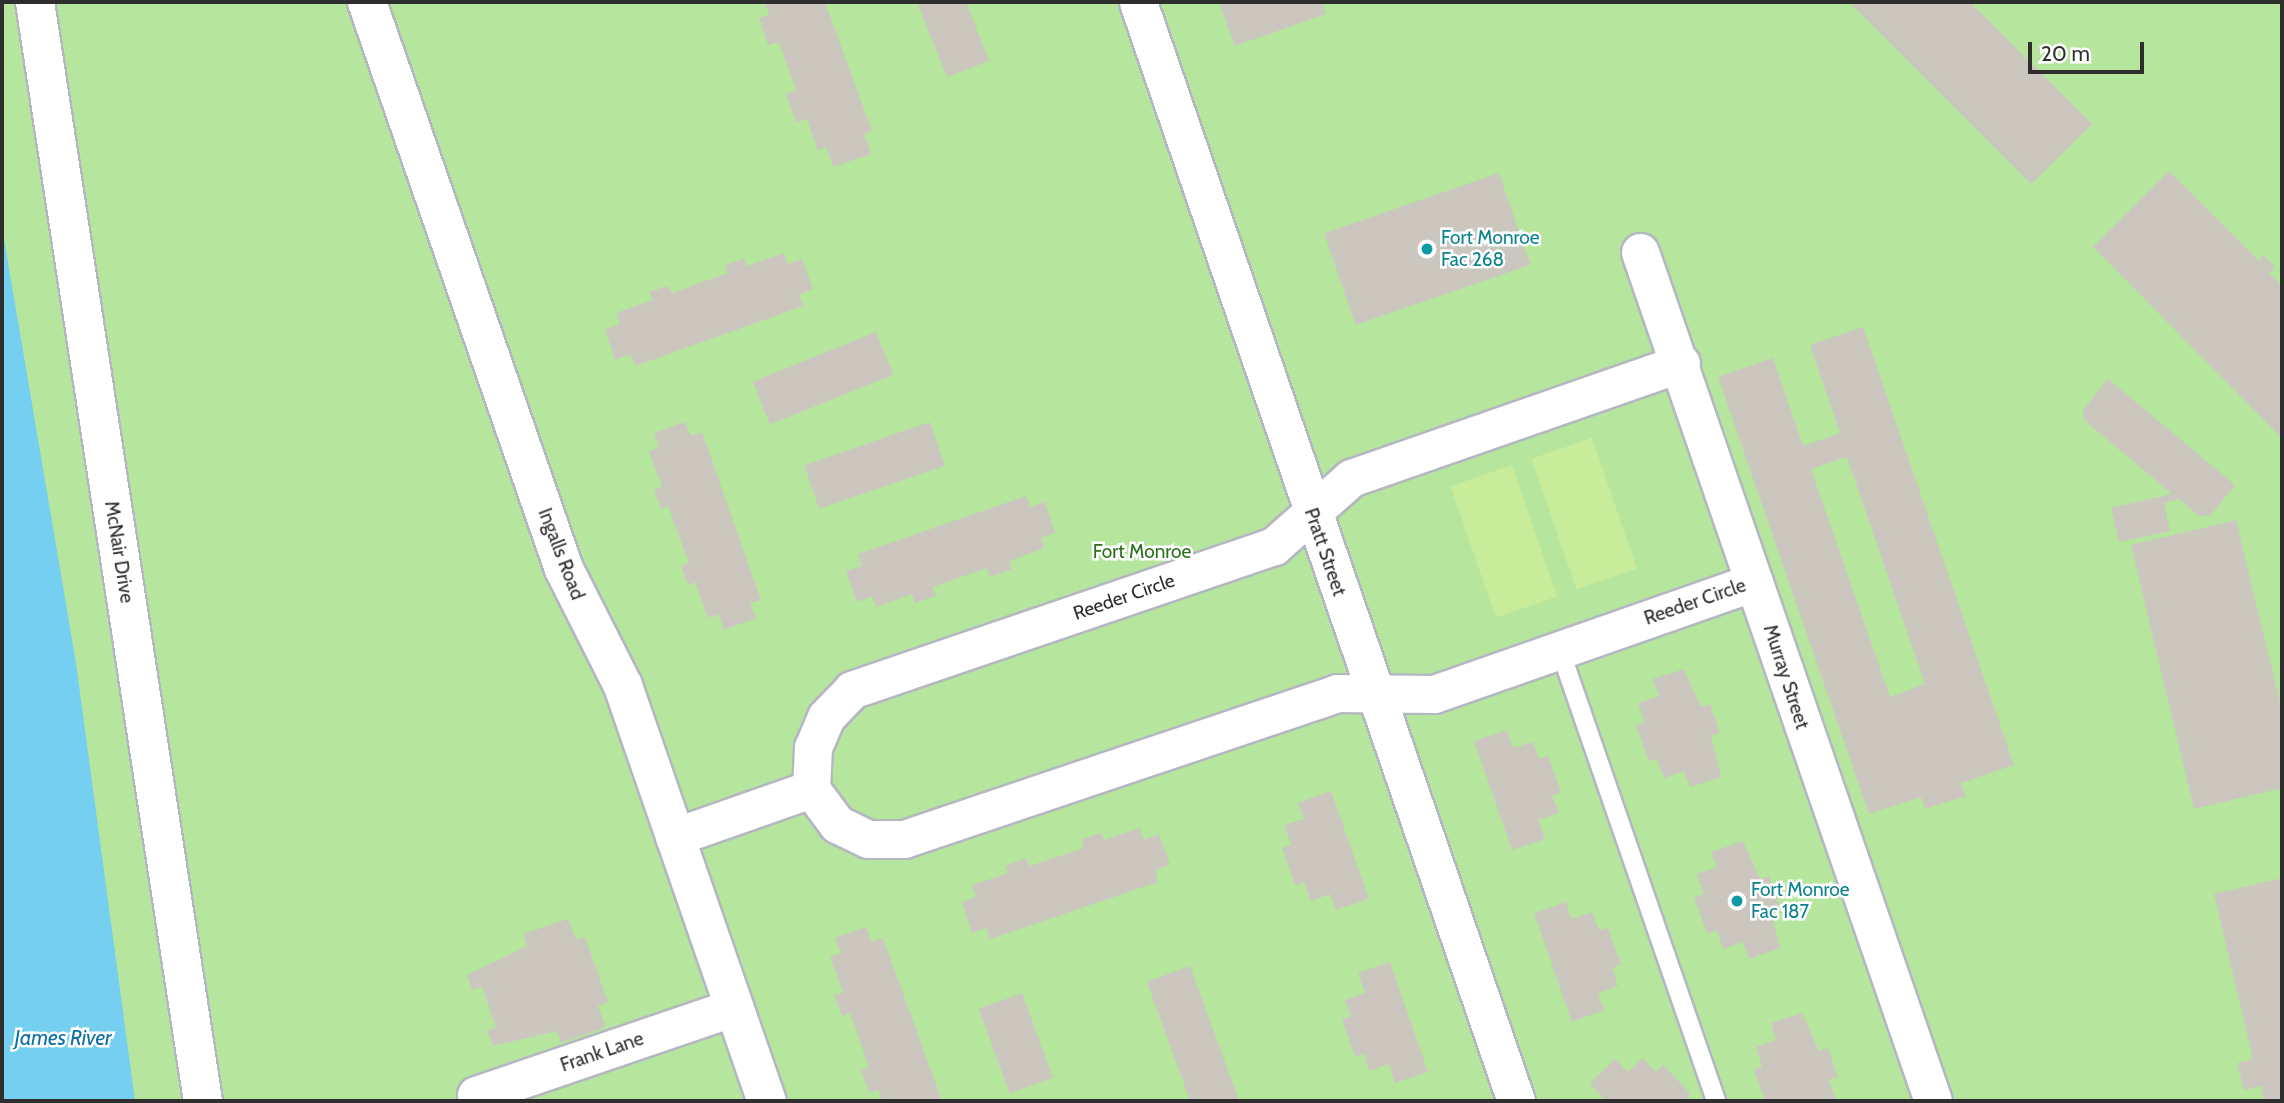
<!DOCTYPE html>
<html>
<head>
<meta charset="utf-8">
<style>
	body { margin:0 }
	#map { position:relative; width:2284px; height:1103px; overflow:hidden; background:#efe9e1; font-family:Cabin,sans-serif }
	div>[style] { position:absolute }
	.green>* { inset:0; background:#b6e59e; transform-origin:0 0 }
	.pitch>* { inset:0; background:#c9ec9a; transform-origin:0 0 }
	.water>* { inset:0; background:#75cff0 }
	.building>* { inset:0; background:#cbc7bf; transform-origin:0 0 }
	.roads { filter:drop-shadow(2px 0 #b4b7c1) drop-shadow(-2px 0 #b4b7c1) drop-shadow(0 2px #b4b7c1) drop-shadow(0 -2px #b4b7c1) }
	.lane>* { height:18px; margin:-9px; padding:0 9px; transform-origin:9px; border-radius:9px; background:#fff }
	.street>* { height:37px; margin:-18.5px; padding:0 18.5px; transform-origin:18.5px; border-radius:18.5px; background:#fff }
	.secondary>* { height:38px; margin:-19px; padding:0 19px; transform-origin:19px; border-radius:19px; background:#fff }
	.dots>* { width:19px; height:19px; translate:-50% -50%; box-sizing:border-box; border:4px solid #fff; border-radius:50% }
	span { translate:-50% -50%; white-space:nowrap; text-align:center; line-height:1.15; -webkit-text-stroke:5px #fff; paint-order:stroke }
	.culture-label { font-size:19px; color:#0d838f }
	.left { translate:0 -50%; text-align:left }
	.street-label { font-size:19px; color:#2e2e2e }
	.park-label { font-size:19px; color:#2c6e1b }
	.water-label { font-size:21px; color:#0d6fa3; font-style:italic }
	.frame { position:absolute; inset:0; border:4px solid #2e2e2e; pointer-events:none }
	.scale { position:absolute; left:2028px; top:42px; width:116px; height:32px; box-sizing:border-box; border:4px solid #2e2e2e; border-top:0; padding-left:9px; font-size:21px; line-height:24px; white-space:nowrap; color:#2e2e2e; -webkit-text-stroke:5px #fff; paint-order:stroke }
</style>
</head>
<body>
<div id="map">
	<div class="green">
		<i style="left:2px;top:2px;width:2280px;height:1099px"></i>
	</div>
	<div class="pitch">
		<i style="left:1592px;top:438px;width:138px;height:64px;rotate:71deg"></i>
		<i style="left:1512px;top:465px;width:139px;height:65px;rotate:71deg"></i>
	</div>
	<div class="water">
		<i style="clip-path:polygon(2px 227px,76px 663px,135px 1101px,2px 1101px)"></i>
	</div>
	<div class="building">
		<i style="clip-path:polygon(765px 2px,825px 2px,872px 131px,864px 134px,871px 154px,833px 167px,826px 147px,818px 151px,807px 119px,796px 122px,786px 94px,796px 90px,779px 42px,768px 45px,759px 18px,769px 15px)"></i>
		<i style="clip-path:polygon(917px 2px,966px 2px,989px 61px,947px 77px)"></i>
		<i style="clip-path:polygon(1219px 2px,1322px 2px,1326px 14px,1235px 46px)"></i>
		<i style="clip-path:polygon(1849px 2px,1970px 2px,2092px 124px,2031px 184px)"></i>
		<i style="clip-path:polygon(2169px 171px,2259px 261px,2264px 255px,2275px 267px,2269px 273px,2282px 286px,2282px 438px,2093px 247px)"></i>
		<i style="left:1499px;top:173px;width:97px;height:185px;rotate:71deg"></i>
		<i style="clip-path:polygon(784px 253px,788px 264px,802px 259px,813px 289px,799px 295px,803px 306px,635px 366px,631px 354px,615px 360px,605px 329px,620px 324px,616px 313px,653px 300px,649px 292px,668px 286px,672px 293px,728px 273px,725px 265px,744px 259px,747px 266px)"></i>
		<i style="clip-path:polygon(evenodd,1863px 327px,2014px 765px,1961px 783px,1966px 796px,1925px 809px,1921px 797px,1869px 814px,1718px 377px,1773px 358px,1803px 446px,1840px 433px,1810px 345px,1863px 327px,1847px 457px,1925px 684px,1890px 697px,1811px 469px,1847px 457px)"></i>
		<i style="left:876px;top:332px;width:46px;height:133px;rotate:68deg"></i>
		<i style="clip-path:polygon(2108px 379px,2235px 485px,2211px 515px,2199px 516px,2179px 499px,2164px 503px,2170px 531px,2119px 542px,2111px 508px,2172px 494px,2084px 420px,2083px 410px)"></i>
		<i style="clip-path:polygon(685px 422px,691px 436px,702px 432px,761px 600px,750px 603px,756px 618px,724px 630px,719px 614px,708px 618px,695px 582px,688px 585px,681px 566px,689px 563px,668px 506px,661px 509px,654px 490px,662px 487px,649px 451px,659px 447px,654px 433px)"></i>
		<i style="left:930px;top:422px;width:46px;height:133px;rotate:71deg"></i>
		<i style="clip-path:polygon(1026px 496px,1030px 507px,1045px 502px,1055px 533px,1041px 538px,1044px 548px,1009px 561px,1012px 569px,990px 577px,987px 568px,933px 587px,936px 596px,915px 603px,912px 594px,876px 607px,872px 596px,857px 602px,846px 571px,862px 566px,858px 554px)"></i>
		<i style="clip-path:polygon(2236px 520px,2282px 711px,2282px 788px,2194px 809px,2131px 545px)"></i>
		<i style="clip-path:polygon(1684px 669px,1701px 707px,1710px 704px,1720px 733px,1711px 736px,1721px 777px,1690px 787px,1684px 771px,1664px 778px,1657px 759px,1649px 761px,1636px 725px,1645px 722px,1638px 703px,1659px 696px,1653px 679px)"></i>
		<i style="clip-path:polygon(1507px 730px,1513px 748px,1533px 742px,1539px 759px,1548px 756px,1561px 792px,1552px 796px,1559px 813px,1538px 820px,1545px 839px,1512px 850px,1474px 741px)"></i>
		<i style="clip-path:polygon(1331px 791px,1369px 899px,1336px 910px,1330px 894px,1311px 901px,1304px 882px,1295px 885px,1282px 848px,1291px 845px,1284px 825px,1304px 819px,1298px 803px)"></i>
		<i style="clip-path:polygon(1140px 828px,1144px 840px,1159px 834px,1170px 865px,1155px 870px,1158px 882px,990px 939px,987px 928px,972px 933px,962px 902px,976px 897px,972px 885px,1008px 873px,1005px 866px,1026px 858px,1029px 866px,1084px 848px,1082px 839px,1101px 833px,1104px 840px)"></i>
		<i style="clip-path:polygon(1743px 841px,1760px 879px,1769px 876px,1779px 905px,1770px 908px,1780px 948px,1749px 959px,1743px 942px,1723px 949px,1717px 930px,1707px 934px,1694px 897px,1704px 894px,1697px 874px,1717px 867px,1711px 852px)"></i>
		<i style="clip-path:polygon(2282px 878px,2282px 1101px,2264px 1101px,2261px 1086px,2244px 1090px,2237px 1063px,2253px 1059px,2214px 894px)"></i>
		<i style="clip-path:polygon(1566px 902px,1571px 919px,1592px 912px,1599px 930px,1608px 928px,1621px 964px,1612px 968px,1618px 986px,1598px 993px,1604px 1010px,1572px 1022px,1534px 913px)"></i>
		<i style="clip-path:polygon(568px 919px,576px 940px,585px 937px,608px 1002px,598px 1006px,606px 1027px,561px 1043px,557px 1031px,493px 1046px,487px 1031px,496px 1027px,482px 987px,472px 990px,467px 975px,527px 946px,523px 934px)"></i>
		<i style="clip-path:polygon(866px 927px,871px 942px,883px 938px,942px 1101px,882px 1101px,878px 1090px,869px 1092px,861px 1070px,869px 1067px,850px 1013px,842px 1016px,834px 995px,843px 992px,830px 957px,841px 953px,835px 938px)"></i>
		<i style="clip-path:polygon(1390px 962px,1428px 1072px,1395px 1083px,1389px 1064px,1369px 1071px,1364px 1054px,1355px 1057px,1342px 1020px,1351px 1016px,1345px 1000px,1365px 993px,1358px 973px)"></i>
		<i style="left:1190px;top:966px;width:143px;height:46px;rotate:70deg"></i>
		<i style="left:1022px;top:993px;width:90px;height:46px;rotate:70deg"></i>
		<i style="clip-path:polygon(1802px 1013px,1819px 1051px,1828px 1048px,1838px 1077px,1829px 1080px,1836px 1101px,1765px 1101px,1754px 1069px,1762px 1067px,1756px 1047px,1776px 1040px,1771px 1023px)"></i>
		<i style="clip-path:polygon(1643px 1058px,1656px 1072px,1663px 1065px,1690px 1093px,1686px 1101px,1605px 1101px,1590px 1083px,1615px 1059px,1628px 1072px)"></i>
	</div>
	<div class="roads">
		<div class="lane">
			<i style="left:1560px;top:650px;width:477px;rotate:70.9deg"></i>
		</div>
		<div class="street">
			<i style="left:1138px;top:2px;width:1162px;rotate:71.02deg"></i>
			<i style="left:1640px;top:252px;width:898px;rotate:70.96deg"></i>
			<i style="left:1681px;top:363px;width:349px;rotate:160.8deg"></i>
			<i style="left:1351px;top:478px;width:103px;rotate:138.6deg"></i>
			<i style="left:1274px;top:546px;width:446px;rotate:161.2deg"></i>
			<i style="left:852px;top:690px;width:37px;rotate:134deg"></i>
			<i style="left:826px;top:717px;width:33px;rotate:113deg"></i>
			<i style="left:813px;top:747px;width:42px;rotate:92.7deg"></i>
			<i style="left:811px;top:789px;width:44px;rotate:53.4deg"></i>
			<i style="left:837px;top:824px;width:34px;rotate:26deg"></i>
			<i style="left:868px;top:839px;width:36px"></i>
			<i style="left:904px;top:839px;width:457px;rotate:-18.6deg"></i>
			<i style="left:1337px;top:693px;width:97px;rotate:0.6deg"></i>
			<i style="left:1434px;top:694px;width:339px;rotate:-19.3deg"></i>
			<i style="left:674px;top:837px;width:145px;rotate:-19.3deg"></i>
			<i style="left:478px;top:1101px;width:6px;rotate:-108deg"></i>
			<i style="left:476px;top:1095px;width:273px;rotate:-18.8deg"></i>
		</div>
		<div class="secondary">
			<i style="left:35px;top:2px;width:1112px;rotate:81.31deg"></i>
			<i style="left:367px;top:2px;width:600px;rotate:70.84deg"></i>
			<i style="left:564px;top:569px;width:131px;rotate:63.2deg"></i>
			<i style="left:623px;top:686px;width:439px;rotate:70.9deg"></i>
		</div>
	</div>
	<div class="dots">
		<i style="left:1427px;top:249px;background:#0f9aa8"></i>
		<i style="left:1737px;top:901px;background:#0f9aa8"></i>
	</div>
	<div class="culture-label">
		<span class="left" style="left:1441px;top:249px">Fort Monroe<br>Fac 268</span>
		<span class="left" style="left:1751px;top:901px">Fort Monroe<br>Fac 187</span>
	</div>
	<div class="street-label">
		<span style="left:119px;top:552px;rotate:81deg">McNair Drive</span>
		<span style="left:1325px;top:552px;rotate:71deg">Pratt Street</span>
		<span style="left:561px;top:554px;rotate:69deg">Ingalls Road</span>
		<span style="left:1124px;top:597px;rotate:-19deg">Reeder Circle</span>
		<span style="left:1695px;top:602px;rotate:-19deg">Reeder Circle</span>
		<span style="left:1786px;top:677px;rotate:72deg">Murray Street</span>
		<span style="left:602px;top:1052px;rotate:-19deg">Frank Lane</span>
	</div>
	<div class="park-label">
		<span style="left:1142px;top:552px">Fort Monroe</span>
	</div>
	<div class="water-label">
		<span style="left:63px;top:1038px">James River</span>
	</div>
	<div class="frame"></div>
	<div class="scale">20 m</div>
</div>
</body>
</html>
